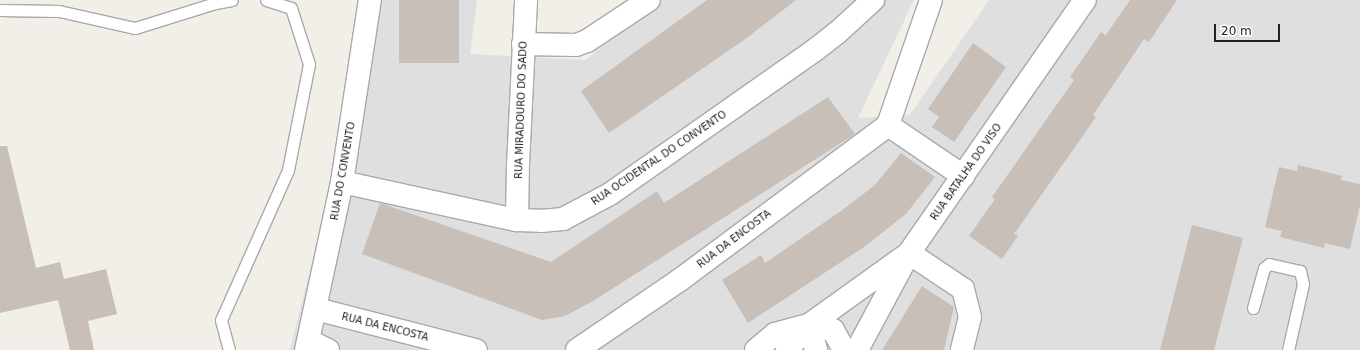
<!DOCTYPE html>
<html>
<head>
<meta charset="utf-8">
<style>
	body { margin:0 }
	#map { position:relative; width:1360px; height:350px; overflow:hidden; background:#f2efe9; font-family:"DejaVu Sans",sans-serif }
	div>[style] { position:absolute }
	.residential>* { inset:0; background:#e0dfdf }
	.building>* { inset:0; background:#c7bfb8; transform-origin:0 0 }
	.roads { filter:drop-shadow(1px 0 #a9a9a9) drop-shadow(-1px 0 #a9a9a9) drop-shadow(0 1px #a9a9a9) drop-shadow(0 -1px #a9a9a9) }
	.service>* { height:11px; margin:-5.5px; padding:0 5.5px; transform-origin:5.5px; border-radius:5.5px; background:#fff }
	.minor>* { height:22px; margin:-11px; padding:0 11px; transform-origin:11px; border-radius:11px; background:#fff }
	.tertiary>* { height:22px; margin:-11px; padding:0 11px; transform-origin:11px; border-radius:11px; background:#fff }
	span { translate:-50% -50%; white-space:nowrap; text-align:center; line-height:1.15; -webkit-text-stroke:3px #fff; paint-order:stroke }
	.street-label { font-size:10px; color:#222 }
	.scale { position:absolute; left:1214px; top:24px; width:66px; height:18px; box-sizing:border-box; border:2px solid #222; border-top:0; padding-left:5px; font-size:12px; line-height:14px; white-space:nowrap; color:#222; -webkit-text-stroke:3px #fff; paint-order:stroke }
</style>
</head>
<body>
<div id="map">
	<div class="residential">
		<i style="clip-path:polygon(361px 0,477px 0,470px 54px,586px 60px,654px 0,914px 0,858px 118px,910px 115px,989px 0,1360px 0,1360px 350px,290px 350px,330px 190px)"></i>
	</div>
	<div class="building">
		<i style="left:399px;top:0;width:60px;height:63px"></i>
		<i style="clip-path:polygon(707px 0,796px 0,744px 40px,609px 133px,581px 91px)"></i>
		<i style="clip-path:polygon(1130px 0,1177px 0,1149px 42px,1144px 39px,1093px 115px,1096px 117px,1014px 234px,1018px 236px,1002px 259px,969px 236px,995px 199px,992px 197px,1074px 80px,1070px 77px,1101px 32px,1106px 35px)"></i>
		<i style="clip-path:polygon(973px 43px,1006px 67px,954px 142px,932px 127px,939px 117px,928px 109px)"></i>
		<i style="clip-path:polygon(828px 97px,855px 134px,593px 301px,565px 316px,542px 320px,362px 254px,380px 203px,551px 262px,657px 191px,664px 203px)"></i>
		<i style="clip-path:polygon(0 146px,7px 146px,36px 268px,60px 262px,64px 279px,106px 269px,117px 314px,88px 321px,94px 350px,70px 350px,58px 300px,0 313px)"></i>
		<i style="clip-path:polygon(901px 153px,935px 177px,906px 214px,864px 247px,748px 323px,722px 280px,761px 255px,765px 263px,841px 211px,875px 185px)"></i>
		<i style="clip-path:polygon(1298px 165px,1342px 176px,1341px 180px,1360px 184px,1360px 205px,1350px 249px,1325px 243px,1324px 248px,1280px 237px,1282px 231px,1265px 227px,1279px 167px,1297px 171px)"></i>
		<i style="clip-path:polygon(1192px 225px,1243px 238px,1227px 300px,1214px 350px,1160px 350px)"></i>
		<i style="clip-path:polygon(922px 286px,954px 307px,944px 350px,882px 350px)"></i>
	</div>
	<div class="roads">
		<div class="service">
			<i style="left:0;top:10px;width:59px;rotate:1deg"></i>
			<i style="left:59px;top:11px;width:78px;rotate:12.6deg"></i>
			<i style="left:135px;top:28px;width:84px;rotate:-17.4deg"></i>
			<i style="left:215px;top:3px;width:17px;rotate:-10deg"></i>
			<i style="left:1253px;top:308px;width:41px;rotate:-74.6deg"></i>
			<i style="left:1264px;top:268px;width:6px;rotate:-39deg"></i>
			<i style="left:1269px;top:264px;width:32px;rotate:13deg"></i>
			<i style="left:1300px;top:271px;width:13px;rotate:77deg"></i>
			<i style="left:1303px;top:284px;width:68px;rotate:102.8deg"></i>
			<i style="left:229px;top:350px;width:31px;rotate:-105deg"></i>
			<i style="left:221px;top:320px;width:164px;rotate:-65.9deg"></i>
			<i style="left:288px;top:170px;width:108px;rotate:-78.8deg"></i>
			<i style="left:309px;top:64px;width:59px;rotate:-107.8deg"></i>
			<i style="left:291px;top:8px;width:26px;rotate:-162deg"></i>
		</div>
		<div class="minor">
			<i style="left:931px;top:0;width:132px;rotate:109deg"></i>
			<i style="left:888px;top:125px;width:91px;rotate:34.2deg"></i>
			<i style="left:523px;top:44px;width:53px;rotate:1.1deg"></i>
			<i style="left:576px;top:45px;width:12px;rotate:-20deg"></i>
			<i style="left:587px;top:41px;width:74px;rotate:-33.5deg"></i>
			<i style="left:342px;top:182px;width:179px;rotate:12.3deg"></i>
			<i style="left:517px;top:220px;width:24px;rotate:2deg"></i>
			<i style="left:541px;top:221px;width:22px;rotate:-5deg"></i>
			<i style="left:563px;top:219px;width:53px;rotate:-28deg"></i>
			<i style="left:610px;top:194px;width:251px;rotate:-35.1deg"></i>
			<i style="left:815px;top:50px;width:28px;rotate:-38deg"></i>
			<i style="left:837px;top:33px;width:49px;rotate:-42.5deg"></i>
			<i style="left:517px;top:220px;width:55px;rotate:-89deg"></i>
			<i style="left:518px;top:165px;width:165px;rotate:-87.2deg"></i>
			<i style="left:909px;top:253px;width:65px;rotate:33.7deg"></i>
			<i style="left:963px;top:289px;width:29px;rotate:76deg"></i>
			<i style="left:970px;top:317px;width:34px;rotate:104deg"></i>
			<i style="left:316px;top:309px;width:165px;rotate:14.4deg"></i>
			<i style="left:309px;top:341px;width:21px;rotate:25deg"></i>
			<i style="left:306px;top:350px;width:172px;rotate:-77.9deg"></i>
			<i style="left:342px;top:182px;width:184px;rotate:-81.3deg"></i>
			<i style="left:577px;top:350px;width:126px;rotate:-34.3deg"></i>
			<i style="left:681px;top:279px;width:258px;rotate:-36.6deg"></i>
		</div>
		<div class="tertiary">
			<i style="left:809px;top:325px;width:26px;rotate:74deg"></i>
			<i style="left:756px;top:350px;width:25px;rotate:-40deg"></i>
			<i style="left:775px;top:334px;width:35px;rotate:-15deg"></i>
			<i style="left:809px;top:325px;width:25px;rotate:12deg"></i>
			<i style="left:833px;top:330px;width:23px;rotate:61deg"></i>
			<i style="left:787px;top:350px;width:33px;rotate:-49deg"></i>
			<i style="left:809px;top:325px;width:118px;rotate:-35.7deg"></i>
			<i style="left:857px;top:350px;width:110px;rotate:-61.8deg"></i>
			<i style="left:909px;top:253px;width:308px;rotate:-55.2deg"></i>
		</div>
	</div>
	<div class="street-label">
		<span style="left:521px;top:110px;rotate:-88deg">RUA MIRADOURO DO SADO</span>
		<span style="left:659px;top:158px;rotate:-34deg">RUA OCIDENTAL DO CONVENTO</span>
		<span style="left:343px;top:171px;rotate:-80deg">RUA DO CONVENTO</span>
		<span style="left:966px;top:172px;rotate:-55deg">RUA BATALHA DO VISO</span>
		<span style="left:734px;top:239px;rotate:-37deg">RUA DA ENCOSTA</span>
		<span style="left:385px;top:327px;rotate:14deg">RUA DA ENCOSTA</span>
	</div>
	<div class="scale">20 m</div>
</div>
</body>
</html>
